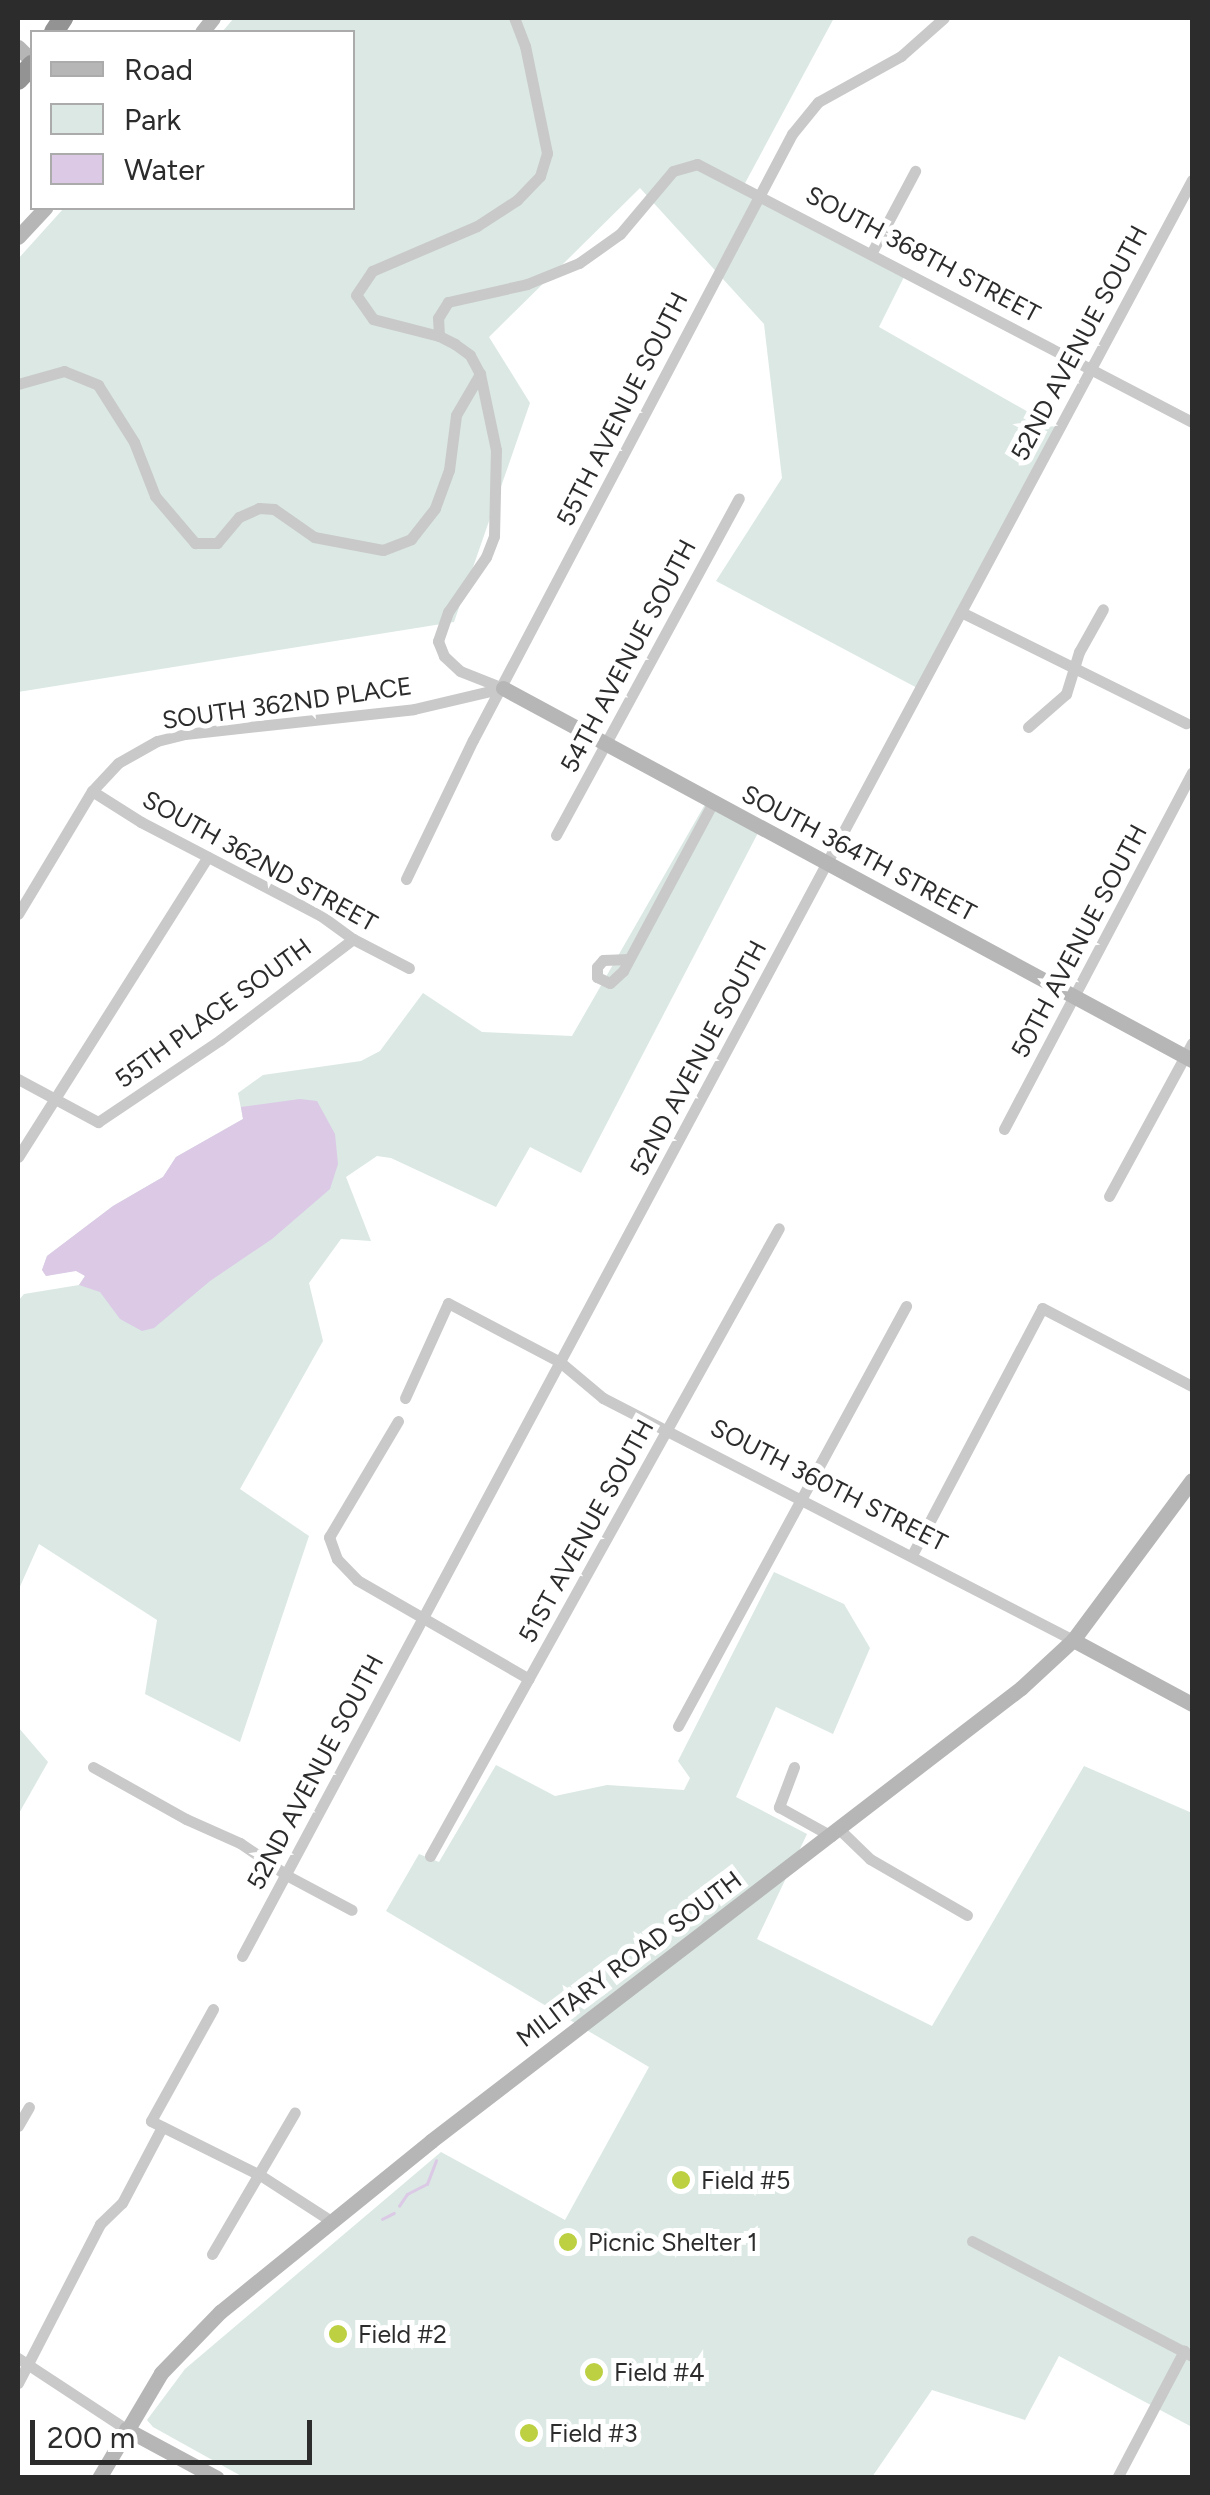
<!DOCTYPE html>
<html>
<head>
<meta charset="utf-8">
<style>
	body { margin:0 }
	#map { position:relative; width:1210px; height:2495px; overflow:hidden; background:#fff; font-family:Figtree,sans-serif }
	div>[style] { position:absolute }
	.green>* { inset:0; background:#dbe8e4 }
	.water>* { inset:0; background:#dbc9e6 }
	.stream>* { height:2.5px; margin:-1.25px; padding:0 1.25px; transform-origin:1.25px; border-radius:1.25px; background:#dbc9e6 }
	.street>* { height:11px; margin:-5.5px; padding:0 5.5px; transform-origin:5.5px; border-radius:5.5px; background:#c9c9c9 }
	.secondary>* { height:15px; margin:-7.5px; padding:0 7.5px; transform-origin:7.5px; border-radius:7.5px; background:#b6b6b6 }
	.highway>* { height:20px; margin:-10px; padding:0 10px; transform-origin:10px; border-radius:10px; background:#939393 }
	.dots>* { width:28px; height:28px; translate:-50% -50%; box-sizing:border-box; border:5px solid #fff; border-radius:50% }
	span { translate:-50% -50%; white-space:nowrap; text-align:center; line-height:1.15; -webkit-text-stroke:10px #fff; paint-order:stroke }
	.street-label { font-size:25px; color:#2c2c2c }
	.poi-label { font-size:25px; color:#2c2c2c }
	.left { translate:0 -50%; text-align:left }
	.frame { position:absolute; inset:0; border:20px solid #2c2c2c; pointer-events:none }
	.legend { position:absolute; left:30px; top:30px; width:325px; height:180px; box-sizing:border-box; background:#fff; border:2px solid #ababab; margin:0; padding:12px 18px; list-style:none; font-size:30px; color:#2c2c2c }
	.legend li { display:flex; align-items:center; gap:20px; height:50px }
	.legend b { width:50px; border:2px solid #ababab }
	.scale { position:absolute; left:30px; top:2420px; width:282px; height:45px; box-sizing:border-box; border:5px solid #2c2c2c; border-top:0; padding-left:12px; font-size:30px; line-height:35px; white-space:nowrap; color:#2c2c2c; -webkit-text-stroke:8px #fff; paint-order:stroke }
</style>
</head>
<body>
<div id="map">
	<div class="green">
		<i style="clip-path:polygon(234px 18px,834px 18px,744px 185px,907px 271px,879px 327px,1058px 429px,921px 690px,716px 581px,782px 478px,764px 324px,640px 188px,489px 337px,530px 403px,454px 622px,18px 692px,18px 259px,64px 208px,352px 208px,352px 32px,222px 32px)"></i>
		<i style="clip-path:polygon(707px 801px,760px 829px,581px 1173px,530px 1147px,496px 1207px,391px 1158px,377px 1156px,346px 1177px,371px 1241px,341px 1239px,309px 1283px,323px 1341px,240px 1489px,309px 1536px,240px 1742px,145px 1694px,157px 1620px,39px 1544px,18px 1591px,18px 1301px,24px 1294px,79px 1285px,85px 1276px,78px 1270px,46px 1276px,42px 1270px,47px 1256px,113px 1206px,163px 1177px,176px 1157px,243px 1119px,238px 1093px,263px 1075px,361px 1061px,380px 1051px,423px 993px,482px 1032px,572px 1036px)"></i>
		<i style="clip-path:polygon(774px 1572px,844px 1604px,870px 1648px,833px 1734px,776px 1707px,736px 1797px,807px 1834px,757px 1939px,932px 2026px,1084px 1766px,1192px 1813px,1192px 2427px,1059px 2356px,1025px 2420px,932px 2390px,872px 2477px,243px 2477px,153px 2427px,147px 2420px,185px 2369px,441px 2152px,565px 2220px,649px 2067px,386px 1911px,419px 1854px,439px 1862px,496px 1765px,555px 1796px,607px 1785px,684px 1790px,690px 1778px,678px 1761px)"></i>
		<i style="clip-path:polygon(18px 1727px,48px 1762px,18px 1815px)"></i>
	</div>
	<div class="water">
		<i style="clip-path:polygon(300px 1099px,317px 1101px,335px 1134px,338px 1164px,330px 1189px,272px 1239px,210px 1281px,154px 1328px,142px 1331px,120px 1319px,100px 1292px,79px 1285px,85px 1276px,76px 1271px,46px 1276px,42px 1270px,47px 1256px,113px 1206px,163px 1177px,176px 1157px,243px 1119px,241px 1107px)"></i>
	</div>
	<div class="stream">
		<i style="left:399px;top:2206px;width:14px;rotate:-56deg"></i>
		<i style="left:407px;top:2194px;width:22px;rotate:-27deg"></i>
		<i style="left:427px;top:2184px;width:25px;rotate:-69deg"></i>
		<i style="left:382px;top:2219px;width:13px;rotate:-27deg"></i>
	</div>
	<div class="street">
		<i style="left:872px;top:252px;width:92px;rotate:-62deg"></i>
		<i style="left:439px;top:336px;width:18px;rotate:-93deg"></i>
		<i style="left:438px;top:318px;width:19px;rotate:-58deg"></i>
		<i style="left:448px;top:302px;width:81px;rotate:-12.8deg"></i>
		<i style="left:527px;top:284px;width:56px;rotate:-22deg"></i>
		<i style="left:579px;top:263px;width:50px;rotate:-35.3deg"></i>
		<i style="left:620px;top:234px;width:82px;rotate:-49.9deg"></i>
		<i style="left:673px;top:171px;width:25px;rotate:-16deg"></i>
		<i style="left:697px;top:164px;width:558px;rotate:27.53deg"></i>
		<i style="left:18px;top:384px;width:48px;rotate:-15.8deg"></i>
		<i style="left:64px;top:371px;width:37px;rotate:22deg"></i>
		<i style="left:98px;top:385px;width:67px;rotate:57.7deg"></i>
		<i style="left:134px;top:442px;width:58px;rotate:68.7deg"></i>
		<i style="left:155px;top:496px;width:62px;rotate:49.6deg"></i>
		<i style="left:195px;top:543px;width:22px"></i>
		<i style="left:217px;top:543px;width:34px;rotate:-50deg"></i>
		<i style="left:239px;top:517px;width:22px;rotate:-24deg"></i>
		<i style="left:259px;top:508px;width:15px;rotate:4deg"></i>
		<i style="left:274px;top:509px;width:49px;rotate:35deg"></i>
		<i style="left:314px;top:537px;width:70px;rotate:10.7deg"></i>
		<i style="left:383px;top:550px;width:30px;rotate:-21deg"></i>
		<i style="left:411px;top:539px;width:39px;rotate:-52deg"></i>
		<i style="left:435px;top:508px;width:40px;rotate:-69.8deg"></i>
		<i style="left:449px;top:470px;width:55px;rotate:-82.7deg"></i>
		<i style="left:456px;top:415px;width:48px;rotate:-59.7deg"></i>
		<i style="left:961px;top:612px;width:251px;rotate:26.3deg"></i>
		<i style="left:503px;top:688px;width:46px;rotate:-158.4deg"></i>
		<i style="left:460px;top:671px;width:22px;rotate:-137deg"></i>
		<i style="left:444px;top:656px;width:16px;rotate:-112deg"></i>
		<i style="left:438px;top:641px;width:31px;rotate:-71deg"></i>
		<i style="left:448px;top:612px;width:67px;rotate:-55.4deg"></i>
		<i style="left:486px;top:557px;width:22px;rotate:-69deg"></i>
		<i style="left:494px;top:536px;width:86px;rotate:-88.7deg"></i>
		<i style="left:496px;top:450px;width:78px;rotate:-101.9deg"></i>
		<i style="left:480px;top:374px;width:21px;rotate:-118deg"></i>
		<i style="left:470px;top:355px;width:19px;rotate:-144deg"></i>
		<i style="left:455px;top:344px;width:18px;rotate:-153deg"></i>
		<i style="left:439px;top:336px;width:68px;rotate:-165.6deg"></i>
		<i style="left:373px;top:319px;width:29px;rotate:-125deg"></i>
		<i style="left:356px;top:295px;width:29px;rotate:-56deg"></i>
		<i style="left:372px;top:271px;width:114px;rotate:-23.2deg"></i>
		<i style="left:477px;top:226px;width:48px;rotate:-33deg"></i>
		<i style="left:517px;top:200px;width:33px;rotate:-46deg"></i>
		<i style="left:540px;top:176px;width:24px;rotate:-73deg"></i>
		<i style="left:547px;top:153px;width:109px;rotate:-101.6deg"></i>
		<i style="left:525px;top:46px;width:30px;rotate:-111deg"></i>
		<i style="left:1028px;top:727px;width:50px;rotate:-41deg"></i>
		<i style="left:1066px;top:694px;width:44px;rotate:-72.8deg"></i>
		<i style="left:1079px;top:652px;width:49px;rotate:-60.8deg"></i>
		<i style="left:92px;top:791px;width:58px;rotate:32.3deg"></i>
		<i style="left:141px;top:822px;width:202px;rotate:27.5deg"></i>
		<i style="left:320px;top:915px;width:41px;rotate:36deg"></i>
		<i style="left:353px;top:939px;width:63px;rotate:27.4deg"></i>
		<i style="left:556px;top:835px;width:383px;rotate:-61.5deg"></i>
		<i style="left:406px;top:879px;width:154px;rotate:-64.3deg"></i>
		<i style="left:473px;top:740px;width:685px;rotate:-62.24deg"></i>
		<i style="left:792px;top:134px;width:41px;rotate:-50.9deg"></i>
		<i style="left:818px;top:102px;width:95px;rotate:-29deg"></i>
		<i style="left:901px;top:56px;width:57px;rotate:-41.5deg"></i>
		<i style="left:18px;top:914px;width:144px;rotate:-59deg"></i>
		<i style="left:92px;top:791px;width:38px;rotate:-47deg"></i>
		<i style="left:118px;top:763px;width:45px;rotate:-29.4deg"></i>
		<i style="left:157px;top:741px;width:29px;rotate:-14deg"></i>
		<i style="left:185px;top:734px;width:230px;rotate:-6.2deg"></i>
		<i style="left:414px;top:709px;width:91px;rotate:-13.3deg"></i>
		<i style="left:629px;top:959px;width:26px;rotate:178deg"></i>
		<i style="left:603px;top:960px;width:9px;rotate:131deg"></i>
		<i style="left:597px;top:967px;width:10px;rotate:90deg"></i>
		<i style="left:597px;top:977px;width:14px;rotate:25deg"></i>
		<i style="left:610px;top:983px;width:18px;rotate:-43deg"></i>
		<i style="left:623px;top:971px;width:189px;rotate:-61.9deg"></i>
		<i style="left:18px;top:1079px;width:91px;rotate:28.3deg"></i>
		<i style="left:98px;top:1122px;width:147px;rotate:-33.9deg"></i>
		<i style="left:220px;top:1040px;width:167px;rotate:-37.2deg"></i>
		<i style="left:1004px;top:1129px;width:403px;rotate:-62.2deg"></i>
		<i style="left:18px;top:1157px;width:355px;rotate:-57.7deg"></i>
		<i style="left:1109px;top:1196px;width:174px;rotate:-61.5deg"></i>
		<i style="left:405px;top:1398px;width:104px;rotate:-65.6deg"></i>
		<i style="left:448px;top:1303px;width:127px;rotate:27.8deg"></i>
		<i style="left:560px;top:1362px;width:56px;rotate:39.9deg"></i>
		<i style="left:603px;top:1398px;width:529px;rotate:27.24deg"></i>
		<i style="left:398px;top:1421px;width:135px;rotate:120.7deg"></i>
		<i style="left:329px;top:1537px;width:23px;rotate:70deg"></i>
		<i style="left:337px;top:1559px;width:29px;rotate:46deg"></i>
		<i style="left:357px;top:1580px;width:198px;rotate:29.9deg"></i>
		<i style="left:912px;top:1555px;width:279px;rotate:-62.2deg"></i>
		<i style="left:1042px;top:1308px;width:169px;rotate:27.5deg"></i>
		<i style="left:678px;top:1726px;width:478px;rotate:-61.5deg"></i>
		<i style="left:93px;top:1767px;width:107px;rotate:29.2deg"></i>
		<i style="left:186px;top:1819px;width:59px;rotate:24deg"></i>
		<i style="left:240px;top:1843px;width:58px;rotate:34.5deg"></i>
		<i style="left:288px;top:1876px;width:72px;rotate:28deg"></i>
		<i style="left:794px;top:1767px;width:43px;rotate:110.6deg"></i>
		<i style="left:779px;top:1807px;width:60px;rotate:29.1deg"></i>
		<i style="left:839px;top:1829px;width:43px;rotate:44.1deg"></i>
		<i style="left:870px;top:1859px;width:112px;rotate:30deg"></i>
		<i style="left:430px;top:1856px;width:718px;rotate:-60.94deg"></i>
		<i style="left:242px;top:1956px;width:2014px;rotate:-61.86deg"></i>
		<i style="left:213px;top:2009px;width:128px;rotate:119deg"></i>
		<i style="left:151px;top:2121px;width:122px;rotate:26.4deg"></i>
		<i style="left:260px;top:2175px;width:85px;rotate:32.9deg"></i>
		<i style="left:18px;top:2126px;width:22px;rotate:-60deg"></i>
		<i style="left:972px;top:2241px;width:248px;rotate:27.6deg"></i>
		<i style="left:212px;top:2254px;width:164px;rotate:-59.7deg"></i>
		<i style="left:18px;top:2358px;width:129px;rotate:33.3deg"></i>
		<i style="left:18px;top:2383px;width:179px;rotate:-62.7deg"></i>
		<i style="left:100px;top:2224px;width:30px;rotate:-44deg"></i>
		<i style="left:122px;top:2203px;width:86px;rotate:-62.2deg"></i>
		<i style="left:1117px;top:2478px;width:144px;rotate:-62.2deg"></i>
	</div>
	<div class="secondary">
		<i style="left:202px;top:32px;width:18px;rotate:-52deg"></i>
		<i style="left:18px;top:47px;width:20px;rotate:45deg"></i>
		<i style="left:18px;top:237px;width:40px;rotate:-47deg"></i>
		<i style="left:503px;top:688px;width:783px;rotate:28.37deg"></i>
		<i style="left:1073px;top:1640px;width:135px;rotate:28.3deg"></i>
		<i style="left:126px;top:2429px;width:103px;rotate:28.3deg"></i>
		<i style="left:99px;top:2478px;width:122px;rotate:-59.4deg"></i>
		<i style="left:161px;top:2373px;width:85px;rotate:-46deg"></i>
		<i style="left:220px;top:2312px;width:272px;rotate:-39deg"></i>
		<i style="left:431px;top:2141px;width:744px;rotate:-37.52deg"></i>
		<i style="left:1021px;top:1688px;width:71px;rotate:-42.7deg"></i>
		<i style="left:1073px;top:1640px;width:199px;rotate:-53.4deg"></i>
	</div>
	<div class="highway">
		<i style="left:54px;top:32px;width:17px;rotate:-57deg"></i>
		<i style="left:18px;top:80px;width:21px;rotate:-47deg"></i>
	</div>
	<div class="dots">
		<i style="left:681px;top:2180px;background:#bcd042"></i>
		<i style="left:568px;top:2242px;background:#bcd042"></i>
		<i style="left:338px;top:2334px;background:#bcd042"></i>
		<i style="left:594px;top:2372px;background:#bcd042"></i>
		<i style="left:529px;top:2433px;background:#bcd042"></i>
	</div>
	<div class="street-label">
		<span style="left:923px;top:254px;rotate:28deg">SOUTH 368TH STREET</span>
		<span style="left:1079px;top:343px;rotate:-62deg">52ND AVENUE SOUTH</span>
		<span style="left:622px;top:409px;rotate:-63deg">55TH AVENUE SOUTH</span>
		<span style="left:628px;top:656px;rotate:-62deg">54TH AVENUE SOUTH</span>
		<span style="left:287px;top:703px;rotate:-8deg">SOUTH 362ND PLACE</span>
		<span style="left:859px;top:853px;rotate:28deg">SOUTH 364TH STREET</span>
		<span style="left:260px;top:861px;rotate:29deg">SOUTH 362ND STREET</span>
		<span style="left:1079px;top:941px;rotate:-62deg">50TH AVENUE SOUTH</span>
		<span style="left:213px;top:1013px;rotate:-36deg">55TH PLACE SOUTH</span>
		<span style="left:698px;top:1058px;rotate:-62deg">52ND AVENUE SOUTH</span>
		<span style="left:829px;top:1485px;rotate:27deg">SOUTH 360TH STREET</span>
		<span style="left:586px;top:1531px;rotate:-61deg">51ST AVENUE SOUTH</span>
		<span style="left:315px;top:1772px;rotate:-62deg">52ND AVENUE SOUTH</span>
		<span style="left:629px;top:1959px;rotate:-37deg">MILITARY ROAD SOUTH</span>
	</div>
	<div class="poi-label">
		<span class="left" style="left:701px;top:2180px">Field #5</span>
		<span class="left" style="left:588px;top:2242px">Picnic Shelter 1</span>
		<span class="left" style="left:358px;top:2334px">Field #2</span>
		<span class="left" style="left:614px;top:2372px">Field #4</span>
		<span class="left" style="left:549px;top:2433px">Field #3</span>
	</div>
	<div class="frame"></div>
	<ul class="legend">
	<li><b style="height:12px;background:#b6b6b6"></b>Road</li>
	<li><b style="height:28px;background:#dbe8e4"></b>Park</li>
	<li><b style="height:28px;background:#dbc9e6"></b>Water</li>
	</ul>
	<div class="scale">200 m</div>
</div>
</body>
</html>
